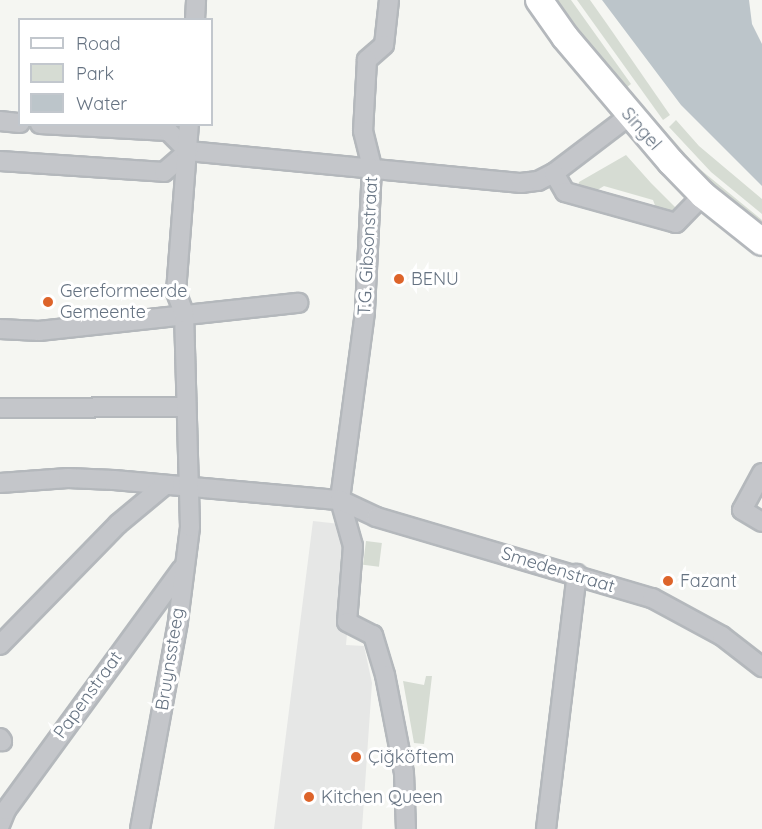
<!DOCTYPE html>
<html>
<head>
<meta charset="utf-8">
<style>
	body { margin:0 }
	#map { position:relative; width:762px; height:829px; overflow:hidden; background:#f5f6f2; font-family:Quicksand,sans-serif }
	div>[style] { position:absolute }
	.built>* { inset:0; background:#e6e7e6 }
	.green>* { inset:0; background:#d6dcd3; transform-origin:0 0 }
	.water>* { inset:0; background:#bcc5ca }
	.roads { filter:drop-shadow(2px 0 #b4b8bc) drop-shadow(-2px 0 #b4b8bc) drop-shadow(0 2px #b4b8bc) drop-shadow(0 -2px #b4b8bc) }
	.street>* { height:18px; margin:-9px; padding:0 9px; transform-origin:9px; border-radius:9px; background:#c4c6ca }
	.secondary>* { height:26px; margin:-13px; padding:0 13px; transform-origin:13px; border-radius:13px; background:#fff }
	.dots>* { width:16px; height:16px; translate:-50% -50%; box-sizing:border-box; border:3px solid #fff; border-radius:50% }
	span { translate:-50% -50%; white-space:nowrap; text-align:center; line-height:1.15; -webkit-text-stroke:6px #fff; paint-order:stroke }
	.street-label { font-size:18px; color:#667382 }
	.poi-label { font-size:18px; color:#667382 }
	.left { translate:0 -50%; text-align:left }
	.legend { position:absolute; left:18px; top:18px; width:195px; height:108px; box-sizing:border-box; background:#fff; border:2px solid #c2c7cd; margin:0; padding:8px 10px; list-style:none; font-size:18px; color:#667382 }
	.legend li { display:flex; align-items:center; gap:12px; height:30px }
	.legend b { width:30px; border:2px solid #c2c7cd }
</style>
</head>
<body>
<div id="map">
	<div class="built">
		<i style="clip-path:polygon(313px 521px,349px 525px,355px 546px,346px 645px,364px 646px,372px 683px,362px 829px,274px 829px)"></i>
	</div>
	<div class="green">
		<i style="clip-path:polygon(554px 0,571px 0,631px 84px,622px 91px)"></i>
		<i style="clip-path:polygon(577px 0,590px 0,607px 24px,670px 115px,663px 120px)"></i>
		<i style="clip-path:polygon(654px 118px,696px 166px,762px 220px,762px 229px,723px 198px,648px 122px)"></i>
		<i style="clip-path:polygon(676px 120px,699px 146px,762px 199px,762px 214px,711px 172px,669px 127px)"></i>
		<i style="clip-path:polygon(626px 155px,651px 183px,678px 210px,672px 215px,656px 208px,653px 200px,604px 186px,594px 192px,578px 187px,579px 182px)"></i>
		<i style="left:366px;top:541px;width:16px;height:24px;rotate:7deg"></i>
		<i style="clip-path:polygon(426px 676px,432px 676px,424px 744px,414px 743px,403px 681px,424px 685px)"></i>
	</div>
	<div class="water">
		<i style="clip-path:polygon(602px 0,749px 0,752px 24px,762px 44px,762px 186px,681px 105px)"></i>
	</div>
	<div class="roads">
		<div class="street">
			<i style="left:389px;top:0;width:45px;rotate:96.3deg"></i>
			<i style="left:384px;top:45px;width:23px;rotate:139deg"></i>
			<i style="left:367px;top:60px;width:71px;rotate:93.2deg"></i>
			<i style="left:363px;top:131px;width:37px;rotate:76deg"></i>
			<i style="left:372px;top:167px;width:145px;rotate:92.8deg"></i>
			<i style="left:365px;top:312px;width:190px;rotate:97.6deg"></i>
			<i style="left:340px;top:500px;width:48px;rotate:74.2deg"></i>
			<i style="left:353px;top:546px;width:76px;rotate:94.5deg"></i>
			<i style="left:347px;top:622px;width:29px;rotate:27deg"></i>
			<i style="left:373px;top:635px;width:42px;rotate:73.3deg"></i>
			<i style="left:385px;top:675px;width:100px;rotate:79deg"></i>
			<i style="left:404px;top:773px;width:56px;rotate:88deg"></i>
			<i style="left:195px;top:20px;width:20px;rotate:-87deg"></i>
			<i style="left:0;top:121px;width:20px;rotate:6deg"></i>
			<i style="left:40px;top:124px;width:128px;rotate:3.1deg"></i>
			<i style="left:168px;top:131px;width:28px;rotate:45deg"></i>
			<i style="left:188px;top:151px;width:335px;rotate:5.5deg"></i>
			<i style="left:521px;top:183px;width:17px;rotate:-7deg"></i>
			<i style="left:538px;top:181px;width:18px;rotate:-27deg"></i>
			<i style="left:554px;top:173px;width:94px;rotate:-37.2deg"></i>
			<i style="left:0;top:161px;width:164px;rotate:3.8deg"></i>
			<i style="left:164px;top:172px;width:32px;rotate:-41deg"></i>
			<i style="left:554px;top:173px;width:22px;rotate:60deg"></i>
			<i style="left:565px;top:192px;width:115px;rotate:15.6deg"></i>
			<i style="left:676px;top:223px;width:39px;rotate:-46deg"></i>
			<i style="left:0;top:329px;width:39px;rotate:3deg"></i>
			<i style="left:39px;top:331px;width:261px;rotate:-6.2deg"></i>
			<i style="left:0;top:408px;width:186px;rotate:-0.3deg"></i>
			<i style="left:762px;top:473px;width:42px;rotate:118.4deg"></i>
			<i style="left:742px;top:510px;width:23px;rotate:31deg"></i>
			<i style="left:0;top:483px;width:68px;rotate:-4.2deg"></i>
			<i style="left:68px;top:478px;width:46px;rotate:2.5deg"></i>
			<i style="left:114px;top:480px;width:227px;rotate:5.1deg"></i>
			<i style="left:340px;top:500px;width:40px;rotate:25deg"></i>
			<i style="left:376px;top:517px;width:288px;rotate:16.4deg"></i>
			<i style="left:652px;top:598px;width:80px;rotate:28.5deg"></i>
			<i style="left:722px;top:636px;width:51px;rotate:37.8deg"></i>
			<i style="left:0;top:645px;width:169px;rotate:-45.7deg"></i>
			<i style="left:118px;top:524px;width:61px;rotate:-39.7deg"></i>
			<i style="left:0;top:738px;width:4px;rotate:56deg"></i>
			<i style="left:0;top:825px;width:16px;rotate:-68deg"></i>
			<i style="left:6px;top:810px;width:298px;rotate:-53.9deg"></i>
			<i style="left:140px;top:829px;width:211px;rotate:-79.6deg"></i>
			<i style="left:178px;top:621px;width:95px;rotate:-82.7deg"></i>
			<i style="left:190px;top:527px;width:214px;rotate:-91.6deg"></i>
			<i style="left:184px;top:313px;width:22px;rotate:-111deg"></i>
			<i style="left:176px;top:292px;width:169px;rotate:-85.6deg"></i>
			<i style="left:546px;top:829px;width:257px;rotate:-83.1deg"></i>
		</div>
		<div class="secondary">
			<i style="left:539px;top:0;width:45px;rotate:54.9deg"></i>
			<i style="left:565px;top:37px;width:164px;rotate:49.7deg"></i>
			<i style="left:671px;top:162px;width:46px;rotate:45.9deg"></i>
			<i style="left:703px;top:195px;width:75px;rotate:38.5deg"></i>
		</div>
	</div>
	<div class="dots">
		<i style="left:399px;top:279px;background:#dd642a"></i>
		<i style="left:48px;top:302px;background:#dd642a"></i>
		<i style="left:668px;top:581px;background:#dd642a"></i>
		<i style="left:356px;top:757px;background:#dd642a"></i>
		<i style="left:309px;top:797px;background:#dd642a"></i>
	</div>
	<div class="street-label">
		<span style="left:641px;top:129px;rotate:49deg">Singel</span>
		<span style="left:368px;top:246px;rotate:-87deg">T.G. Gibsonstraat</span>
		<span style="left:558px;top:570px;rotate:17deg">Smedenstraat</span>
		<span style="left:170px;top:659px;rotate:-81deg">Bruynssteeg</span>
		<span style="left:88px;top:695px;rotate:-54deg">Papenstraat</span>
	</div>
	<div class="poi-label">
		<span class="left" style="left:411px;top:279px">BENU</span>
		<span class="left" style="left:60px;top:302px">Gereformeerde<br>Gemeente</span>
		<span class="left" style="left:680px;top:581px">Fazant</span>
		<span class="left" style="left:368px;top:757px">Çiğköftem</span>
		<span class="left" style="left:321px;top:797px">Kitchen Queen</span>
	</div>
	<ul class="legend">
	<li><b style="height:8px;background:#fff"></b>Road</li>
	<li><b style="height:16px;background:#d6dcd3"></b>Park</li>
	<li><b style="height:16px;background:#bcc5ca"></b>Water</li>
	</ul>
</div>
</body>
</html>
